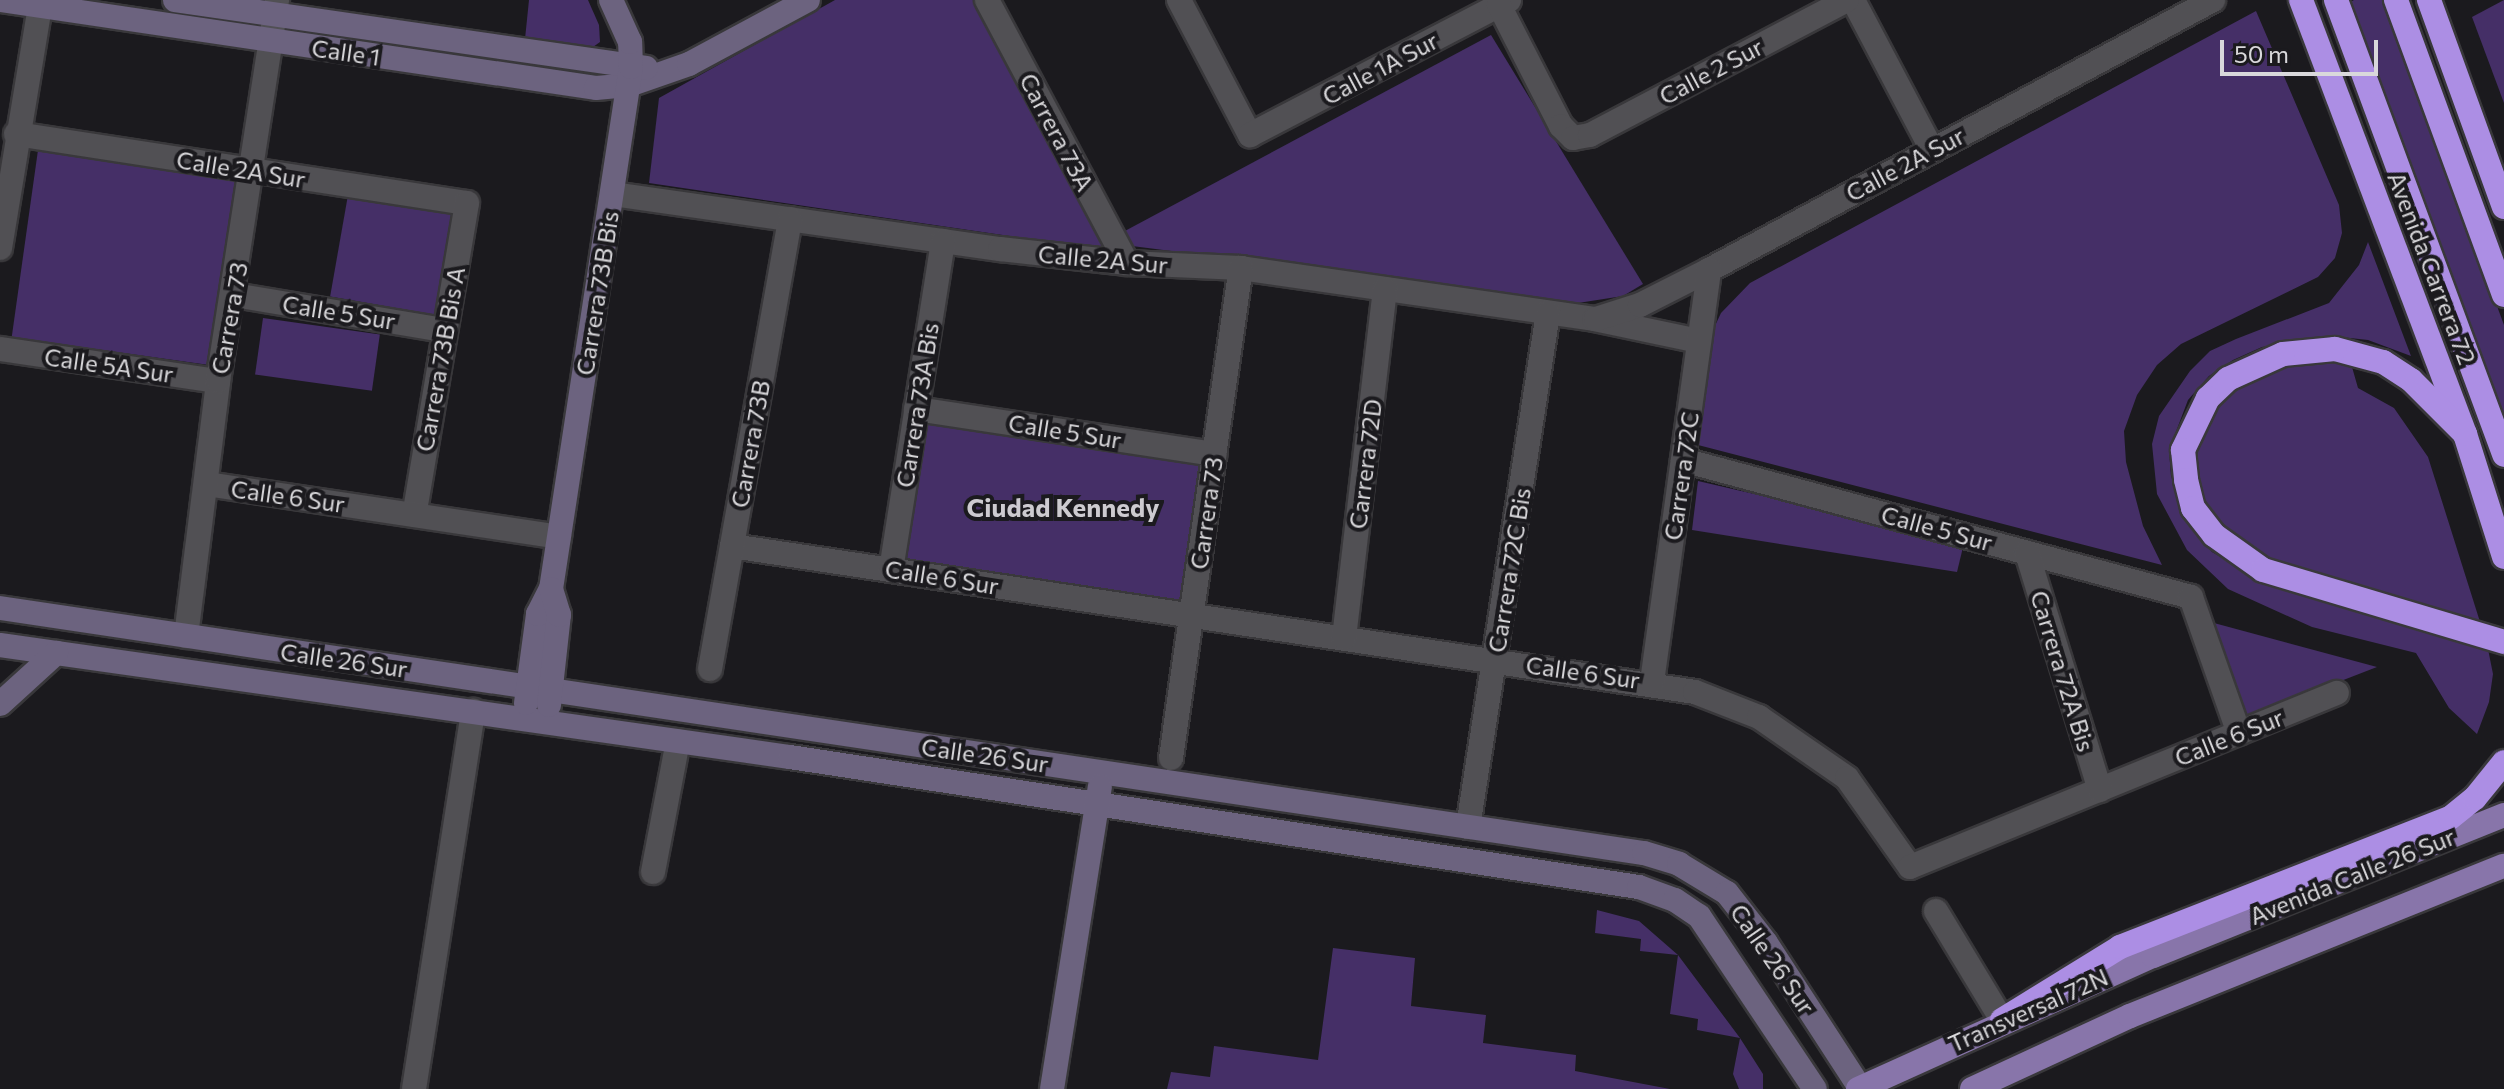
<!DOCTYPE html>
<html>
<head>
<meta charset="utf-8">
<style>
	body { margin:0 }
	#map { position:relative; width:2504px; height:1089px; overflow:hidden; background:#1b1a1e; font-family:Commissioner,sans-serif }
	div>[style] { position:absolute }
	.green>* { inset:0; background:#452f67; transform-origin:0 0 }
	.roads { filter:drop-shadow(2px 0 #39383b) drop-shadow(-2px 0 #39383b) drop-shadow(0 2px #39383b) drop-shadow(0 -2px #39383b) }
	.street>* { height:24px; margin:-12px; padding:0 12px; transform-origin:12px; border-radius:12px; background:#515054 }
	.secondary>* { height:24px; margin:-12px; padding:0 12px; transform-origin:12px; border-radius:12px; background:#6c637f }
	.primary>* { height:24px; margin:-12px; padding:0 12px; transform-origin:12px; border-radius:12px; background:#8875aa }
	.highway>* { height:24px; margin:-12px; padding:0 12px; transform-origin:12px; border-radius:12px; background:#ac8ee4 }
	span { translate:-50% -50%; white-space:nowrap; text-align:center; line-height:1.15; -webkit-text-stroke:8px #1b1a1e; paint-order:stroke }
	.street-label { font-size:24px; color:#d9d8db }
	.neighbourhood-label { font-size:26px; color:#cdcbd0; font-weight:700 }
	.scale { position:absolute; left:2220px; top:40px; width:158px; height:36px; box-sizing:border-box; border:4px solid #d9d8db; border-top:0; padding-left:10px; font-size:24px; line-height:28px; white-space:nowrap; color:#d9d8db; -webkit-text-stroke:6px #1b1a1e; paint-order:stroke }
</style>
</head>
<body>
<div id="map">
	<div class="green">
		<i style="clip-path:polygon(529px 0,588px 0,599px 25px,600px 42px,593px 47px,525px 39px)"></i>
		<i style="clip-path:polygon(835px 0,978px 0,1111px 251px,649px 183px,659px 98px)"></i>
		<i style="clip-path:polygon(2354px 0,2384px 0,2504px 325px,2504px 427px,2348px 3px)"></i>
		<i style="clip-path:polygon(2504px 0,2504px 103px,2472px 17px)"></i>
		<i style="clip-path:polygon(2256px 11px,2339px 205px,2342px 233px,2335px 258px,2318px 277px,2181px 344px,2157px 365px,2137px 395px,2124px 431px,2126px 462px,2143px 526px,2162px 565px,1698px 445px,1713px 330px,1721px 313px,1750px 283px)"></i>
		<i style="clip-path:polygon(1491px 35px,1643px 284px,1623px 296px,1578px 303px,1132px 246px,1123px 232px)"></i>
		<i style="left:38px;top:150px;width:203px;height:189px;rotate:8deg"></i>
		<i style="left:348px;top:195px;width:106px;height:103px;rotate:10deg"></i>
		<i style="clip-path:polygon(2368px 242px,2411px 356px,2368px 340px,2332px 336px,2262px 347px,2233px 360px,2209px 376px,2188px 400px,2169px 450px,2171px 476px,2190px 526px,2212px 552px,2238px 567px,2270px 583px,2488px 649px,2493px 674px,2489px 702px,2477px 734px,2449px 708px,2416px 653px,2312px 627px,2228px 589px,2187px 550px,2157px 494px,2152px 444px,2159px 416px,2190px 371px,2210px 351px,2236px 339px,2329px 303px,2359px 265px)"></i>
		<i style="left:263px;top:318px;width:118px;height:57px;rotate:8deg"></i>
		<i style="clip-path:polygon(2350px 360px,2358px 388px,2394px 408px,2428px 457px,2481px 625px,2286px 566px,2243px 548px,2215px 522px,2199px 497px,2196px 444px,2227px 393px,2287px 362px)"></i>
		<i style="left:921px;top:419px;width:289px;height:143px;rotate:9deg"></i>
		<i style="clip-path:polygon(1698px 481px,1964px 543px,1957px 572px,1692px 530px)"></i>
		<i style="clip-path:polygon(2214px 623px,2377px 667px,2248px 717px)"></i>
		<i style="clip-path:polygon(1597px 910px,1639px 921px,1678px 955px,1740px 1038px,1763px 1074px,1763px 1089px,1739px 1089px,1733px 1074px,1740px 1038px,1697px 1030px,1698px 1019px,1670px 1014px,1678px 955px,1640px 951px,1641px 939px,1595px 933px)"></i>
		<i style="clip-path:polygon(1333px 948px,1415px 958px,1411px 1006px,1486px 1015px,1483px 1043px,1576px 1055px,1575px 1071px,1670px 1089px,1167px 1089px,1171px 1072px,1210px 1077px,1214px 1046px,1318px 1060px)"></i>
	</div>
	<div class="roads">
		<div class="street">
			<i style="left:987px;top:0;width:298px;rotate:62deg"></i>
			<i style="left:1179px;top:0;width:153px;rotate:62.3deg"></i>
			<i style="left:1250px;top:135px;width:292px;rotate:-27.5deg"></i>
			<i style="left:1853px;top:0;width:170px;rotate:62.2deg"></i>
			<i style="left:1499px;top:5px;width:136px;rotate:62.9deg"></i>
			<i style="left:1561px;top:126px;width:17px;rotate:45deg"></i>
			<i style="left:1573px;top:138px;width:17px;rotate:-10deg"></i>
			<i style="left:1590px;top:135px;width:290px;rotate:-27.7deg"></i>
			<i style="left:16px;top:134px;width:456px;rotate:8.7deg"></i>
			<i style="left:467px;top:203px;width:316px;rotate:99.6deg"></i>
			<i style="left:613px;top:194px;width:391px;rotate:8.1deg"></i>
			<i style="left:1000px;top:249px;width:128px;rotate:6.3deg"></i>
			<i style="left:1127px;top:263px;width:114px;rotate:2.5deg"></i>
			<i style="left:1241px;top:268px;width:357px;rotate:8.2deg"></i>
			<i style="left:1594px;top:319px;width:107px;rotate:11.8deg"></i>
			<i style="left:0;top:248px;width:245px;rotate:-80.6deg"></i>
			<i style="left:234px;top:295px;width:213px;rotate:9.5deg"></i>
			<i style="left:1596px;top:319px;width:46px;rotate:-17.7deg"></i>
			<i style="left:1640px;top:305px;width:77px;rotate:-26.9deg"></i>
			<i style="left:1709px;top:270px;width:572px;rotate:-28.18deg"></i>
			<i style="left:0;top:349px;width:220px;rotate:8.4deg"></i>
			<i style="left:916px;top:409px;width:302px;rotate:8.6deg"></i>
			<i style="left:1683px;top:460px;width:526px;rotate:15.09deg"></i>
			<i style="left:2191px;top:597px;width:144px;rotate:70.6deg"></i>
			<i style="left:206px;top:484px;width:357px;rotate:8.5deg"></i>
			<i style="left:732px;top:546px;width:974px;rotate:8.62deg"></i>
			<i style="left:1695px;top:692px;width:69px;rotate:21.3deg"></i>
			<i style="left:1759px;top:717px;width:107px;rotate:34.7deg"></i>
			<i style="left:1847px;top:778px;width:109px;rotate:54.7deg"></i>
			<i style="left:1910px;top:867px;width:461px;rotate:-22.2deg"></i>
			<i style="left:2027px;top:553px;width:248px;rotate:72.9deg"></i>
			<i style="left:891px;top:570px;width:333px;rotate:-81deg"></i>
			<i style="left:186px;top:636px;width:257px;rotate:-82.8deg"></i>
			<i style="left:218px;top:381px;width:386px;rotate:-81.2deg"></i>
			<i style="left:1344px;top:638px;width:351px;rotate:-83.3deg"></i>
			<i style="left:710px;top:669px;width:457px;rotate:-79.9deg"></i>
			<i style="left:1652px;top:682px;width:416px;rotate:-82.1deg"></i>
			<i style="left:1171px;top:758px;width:495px;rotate:-81.9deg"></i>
			<i style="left:1468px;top:827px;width:520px;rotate:-81.15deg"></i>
			<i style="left:653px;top:872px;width:133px;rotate:-79.2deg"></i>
			<i style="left:1936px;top:911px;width:127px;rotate:58.8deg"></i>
			<i style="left:414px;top:1089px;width:383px;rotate:-81.1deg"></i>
		</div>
		<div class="secondary">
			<i style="left:0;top:0;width:602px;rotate:8.4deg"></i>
			<i style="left:596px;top:88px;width:33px;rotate:-5deg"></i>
			<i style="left:629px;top:85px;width:64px;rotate:-19.3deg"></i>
			<i style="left:689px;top:64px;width:135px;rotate:-28.3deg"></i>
			<i style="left:175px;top:0;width:476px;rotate:8.2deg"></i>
			<i style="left:0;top:608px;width:1662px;rotate:8.48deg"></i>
			<i style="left:1644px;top:853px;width:37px;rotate:17deg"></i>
			<i style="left:1679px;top:864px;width:56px;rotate:31.1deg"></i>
			<i style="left:1727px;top:893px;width:63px;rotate:52deg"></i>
			<i style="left:1766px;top:943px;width:173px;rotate:57deg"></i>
			<i style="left:0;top:645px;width:798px;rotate:8.07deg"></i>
			<i style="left:790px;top:757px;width:859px;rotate:8.71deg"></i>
			<i style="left:1639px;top:887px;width:38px;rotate:20deg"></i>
			<i style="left:1675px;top:900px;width:29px;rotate:34deg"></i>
			<i style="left:1699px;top:916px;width:208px;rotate:56.2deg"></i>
			<i style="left:526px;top:703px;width:90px;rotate:-82.3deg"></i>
			<i style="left:538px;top:614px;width:28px;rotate:-63deg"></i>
			<i style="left:551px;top:589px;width:528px;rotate:-81.29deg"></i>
			<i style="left:631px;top:67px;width:25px;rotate:-92deg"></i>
			<i style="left:630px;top:42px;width:46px;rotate:-114.3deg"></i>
			<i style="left:0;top:704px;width:76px;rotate:-42.3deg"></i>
			<i style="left:549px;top:705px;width:91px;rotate:-83.7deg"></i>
			<i style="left:559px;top:615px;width:27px;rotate:-107deg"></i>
			<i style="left:1052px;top:1089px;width:306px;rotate:-81deg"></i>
		</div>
		<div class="primary">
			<i style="left:1858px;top:1089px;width:324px;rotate:-24.3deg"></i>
			<i style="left:2153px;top:956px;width:378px;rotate:-21.9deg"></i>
			<i style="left:1972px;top:1089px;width:174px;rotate:-24.8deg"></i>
			<i style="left:2130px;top:1016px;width:403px;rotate:-21.9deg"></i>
		</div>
		<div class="highway">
			<i style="left:2301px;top:0;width:464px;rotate:69.3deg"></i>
			<i style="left:2465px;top:434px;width:129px;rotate:72.4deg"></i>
			<i style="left:2336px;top:0;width:485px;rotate:69.7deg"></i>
			<i style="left:2396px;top:0;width:314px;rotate:69.9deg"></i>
			<i style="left:2429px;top:0;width:220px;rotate:70.1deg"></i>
			<i style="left:2465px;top:434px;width:76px;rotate:-135deg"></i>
			<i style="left:2411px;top:380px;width:33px;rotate:-147deg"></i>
			<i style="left:2383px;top:362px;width:50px;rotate:-164.8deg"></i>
			<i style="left:2335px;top:349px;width:52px;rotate:174.5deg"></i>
			<i style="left:2283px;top:354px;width:60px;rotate:155.6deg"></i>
			<i style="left:2228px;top:379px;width:28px;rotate:136deg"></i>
			<i style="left:2208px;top:398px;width:58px;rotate:115.7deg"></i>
			<i style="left:2183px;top:450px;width:30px;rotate:84deg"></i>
			<i style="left:2186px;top:480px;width:29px;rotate:76deg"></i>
			<i style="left:2193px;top:508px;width:34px;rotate:52deg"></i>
			<i style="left:2214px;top:535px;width:60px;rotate:35.5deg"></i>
			<i style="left:2263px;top:570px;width:252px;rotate:16.6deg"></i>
			<i style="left:2002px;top:1020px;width:139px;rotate:-31.7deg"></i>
			<i style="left:2120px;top:947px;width:354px;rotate:-21.4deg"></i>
			<i style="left:2450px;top:818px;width:32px;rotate:-39deg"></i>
			<i style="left:2475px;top:798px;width:46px;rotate:-51.1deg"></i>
		</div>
	</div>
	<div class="street-label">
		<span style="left:346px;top:52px;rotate:8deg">Calle 1</span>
		<span style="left:1380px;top:68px;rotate:-28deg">Calle 1A Sur</span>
		<span style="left:1711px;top:71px;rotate:-28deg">Calle 2 Sur</span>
		<span style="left:1057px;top:132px;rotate:62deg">Carrera 73A</span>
		<span style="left:1905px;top:164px;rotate:-28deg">Calle 2A Sur</span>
		<span style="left:241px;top:169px;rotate:9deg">Calle 2A Sur</span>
		<span style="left:1103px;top:259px;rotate:5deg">Calle 2A Sur</span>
		<span style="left:2432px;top:268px;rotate:69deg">Avenida Carrera 72</span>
		<span style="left:597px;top:293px;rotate:-81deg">Carrera 73B Bis</span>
		<span style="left:339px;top:312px;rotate:9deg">Calle 5 Sur</span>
		<span style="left:229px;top:318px;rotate:-80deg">Carrera 73</span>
		<span style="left:440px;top:359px;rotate:-80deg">Carrera 73B Bis A</span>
		<span style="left:109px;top:365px;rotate:8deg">Calle 5A Sur</span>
		<span style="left:917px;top:405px;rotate:-81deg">Carrera 73A Bis</span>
		<span style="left:1065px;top:431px;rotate:9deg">Calle 5 Sur</span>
		<span style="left:750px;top:444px;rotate:-80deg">Carrera 73B</span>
		<span style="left:1365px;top:464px;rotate:-83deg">Carrera 72D</span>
		<span style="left:1681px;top:476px;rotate:-82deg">Carrera 72C</span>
		<span style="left:288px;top:496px;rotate:8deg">Calle 6 Sur</span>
		<span style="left:1206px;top:513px;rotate:-82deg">Carrera 73</span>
		<span style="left:1937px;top:528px;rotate:15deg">Calle 5 Sur</span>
		<span style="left:1509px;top:570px;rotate:-81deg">Carrera 72C Bis</span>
		<span style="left:942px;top:577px;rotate:9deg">Calle 6 Sur</span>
		<span style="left:344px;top:660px;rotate:8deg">Calle 26 Sur</span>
		<span style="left:2063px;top:671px;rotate:73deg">Carrera 72A Bis</span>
		<span style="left:1583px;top:672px;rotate:8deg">Calle 6 Sur</span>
		<span style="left:2229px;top:737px;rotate:-22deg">Calle 6 Sur</span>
		<span style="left:985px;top:755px;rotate:8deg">Calle 26 Sur</span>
		<span style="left:2352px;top:876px;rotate:-22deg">Avenida Calle 26 Sur</span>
		<span style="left:1773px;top:959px;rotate:55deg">Calle 26 Sur</span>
		<span style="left:2028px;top:1010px;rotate:-24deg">Transversal 72N</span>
	</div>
	<div class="neighbourhood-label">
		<span style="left:1063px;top:507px">Ciudad Kennedy</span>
	</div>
	<div class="scale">50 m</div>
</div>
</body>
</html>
